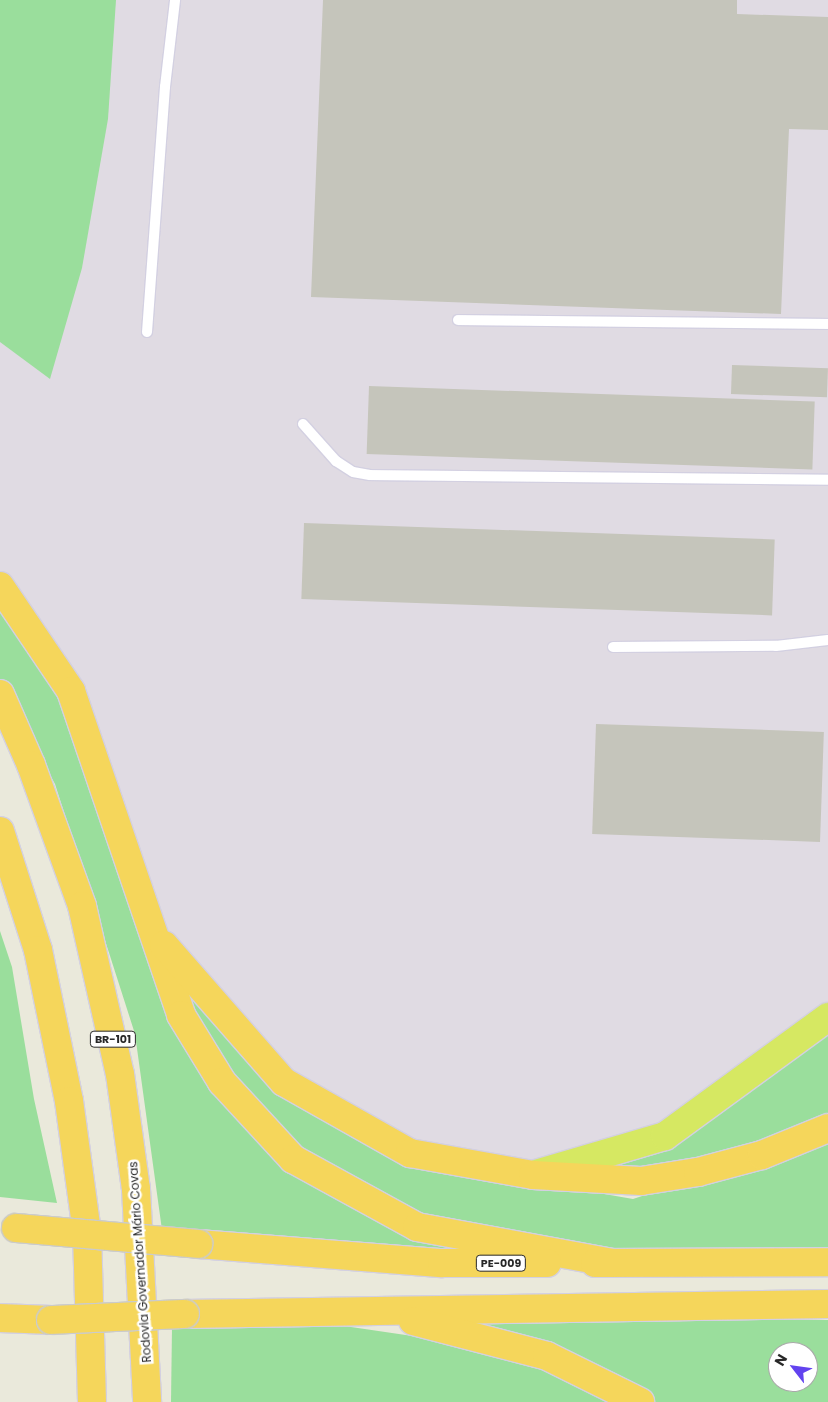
<!DOCTYPE html>
<html>
<head>
<meta charset="utf-8">
<style>
	body { margin:0 }
	#map { position:relative; width:828px; height:1402px; overflow:hidden; background:#eae9db; font-family:Poppins,sans-serif }
	div>[style] { position:absolute }
	.industrial>* { inset:0; background:#e0dbe3 }
	.green>* { inset:0; background:#9ade9c }
	.building>* { inset:0; background:#c5c5bb; transform-origin:0 0 }
	.roads { filter:drop-shadow(1px 0 #d3d0e1) drop-shadow(-1px 0 #d3d0e1) drop-shadow(0 1px #d3d0e1) drop-shadow(0 -1px #d3d0e1) }
	.lane>* { height:10px; margin:-5px; padding:0 5px; transform-origin:5px; border-radius:5px; background:#fff }
	.primary>* { height:28px; margin:-14px; padding:0 14px; transform-origin:14px; border-radius:14px; background:#d6e862 }
	.highway>* { height:28px; margin:-14px; padding:0 14px; transform-origin:14px; border-radius:14px; background:#f5d65b }
	.bridges { filter:drop-shadow(1px 0 #cbcbcb) drop-shadow(-1px 0 #cbcbcb) drop-shadow(0 1px #cbcbcb) drop-shadow(0 -1px #cbcbcb) }
	.highway-bridge>* { height:28px; margin:-14px; padding:0 14px; transform-origin:14px; border-radius:14px; background:#f5d65b }
	span { translate:-50% -50%; white-space:nowrap; text-align:center; line-height:1.15; -webkit-text-stroke:5px #fff; paint-order:stroke }
	.shield-label span { padding:1px 4px; background:#fff; border:1px solid; border-radius:4px; -webkit-text-stroke-width:0 }
	.shield-label { font-size:11px; color:#282828; font-weight:700 }
	.street-label { font-size:12px; color:#282828 }
	.north { position:absolute; left:768px; top:1342px; width:50px; height:50px; box-sizing:border-box; background:#fff; border:1px solid #a9a9a9; border-radius:50%; rotate:300deg; font-size:14px; font-weight:700; line-height:20px; text-align:center; color:#282828 }
	.north::after { content:''; display:block; margin:auto; width:18px; height:22px; background:#6243ef; clip-path:polygon(50% 0,100% 100%,50% 72%,0 100%) }
</style>
</head>
<body>
<div id="map">
	<div class="industrial">
		<i style="clip-path:polygon(0 0,828px 0,828px 1017px,702px 1111px,533px 1175px,410px 1153px,332px 1112px,156px 936px,0 586px)"></i>
	</div>
	<div class="green">
		<i style="clip-path:polygon(0 0,116px 0,108px 119px,82px 268px,50px 379px,0 342px)"></i>
		<i style="clip-path:polygon(0 586px,71px 691px,173px 1019px,293px 1166px,530px 1256px,162px 1230px,135px 1034px,55px 784px,0 682px)"></i>
		<i style="clip-path:polygon(0 931px,12px 967px,34px 1099px,57px 1203px,0 1197px)"></i>
		<i style="clip-path:polygon(171px 961px,208px 1005px,404px 1159px,633px 1199px,828px 1135px,828px 1252px,601px 1250px,426px 1217px,301px 1151px,231px 1084px,188px 1014px)"></i>
		<i style="clip-path:polygon(828px 1029px,828px 1120px,692px 1168px,583px 1170px)"></i>
		<i style="clip-path:polygon(evenodd,421px 1317px,828px 1320px,828px 1402px,654px 1402px,552px 1349px,421px 1317px,778px 1352px,808px 1352px,808px 1382px,778px 1382px,778px 1352px)"></i>
		<i style="clip-path:polygon(317px 1322px,426px 1338px,561px 1374px,615px 1402px,171px 1402px,172px 1327px)"></i>
	</div>
	<div class="building">
		<i style="clip-path:polygon(323px 0,737px 0,737px 14px,828px 17px,828px 130px,789px 129px,781px 314px,311px 297px)"></i>
		<i style="left:732px;top:365px;width:96px;height:29px;rotate:2deg"></i>
		<i style="left:369px;top:386px;width:446px;height:68px;rotate:2deg"></i>
		<i style="left:304px;top:523px;width:471px;height:76px;rotate:2deg"></i>
		<i style="left:596px;top:724px;width:228px;height:110px;rotate:2deg"></i>
	</div>
	<div class="roads">
		<div class="lane">
			<i style="left:458px;top:320px;width:370px;rotate:0.6deg"></i>
			<i style="left:147px;top:332px;width:246px;rotate:-85.8deg"></i>
			<i style="left:165px;top:87px;width:88px;rotate:-83.4deg"></i>
			<i style="left:303px;top:424px;width:50px;rotate:48.3deg"></i>
			<i style="left:336px;top:461px;width:20px;rotate:33deg"></i>
			<i style="left:353px;top:472px;width:17px;rotate:10deg"></i>
			<i style="left:370px;top:475px;width:458px;rotate:0.6deg"></i>
			<i style="left:613px;top:647px;width:163px;rotate:-0.4deg"></i>
			<i style="left:776px;top:646px;width:52px;rotate:-6.6deg"></i>
		</div>
		<div class="primary">
			<i style="left:539px;top:1173px;width:131px;rotate:-16.4deg"></i>
			<i style="left:665px;top:1136px;width:202px;rotate:-36.1deg"></i>
		</div>
		<div class="highway">
			<i style="left:0;top:586px;width:127px;rotate:55.9deg"></i>
			<i style="left:71px;top:691px;width:342px;rotate:71.2deg"></i>
			<i style="left:181px;top:1015px;width:79px;rotate:58.5deg"></i>
			<i style="left:222px;top:1082px;width:105px;rotate:47.3deg"></i>
			<i style="left:293px;top:1159px;width:141px;rotate:28.7deg"></i>
			<i style="left:417px;top:1227px;width:199px;rotate:10.4deg"></i>
			<i style="left:0;top:694px;width:77px;rotate:66.4deg"></i>
			<i style="left:31px;top:765px;width:150px;rotate:70.1deg"></i>
			<i style="left:82px;top:906px;width:172px;rotate:77.3deg"></i>
			<i style="left:120px;top:1074px;width:116px;rotate:82.1deg"></i>
			<i style="left:136px;top:1189px;width:213px;rotate:87deg"></i>
			<i style="left:0;top:831px;width:125px;rotate:72.3deg"></i>
			<i style="left:38px;top:950px;width:154px;rotate:78.4deg"></i>
			<i style="left:69px;top:1101px;width:133px;rotate:82.2deg"></i>
			<i style="left:87px;top:1233px;width:169px;rotate:88.3deg"></i>
			<i style="left:164px;top:945px;width:182px;rotate:48.8deg"></i>
			<i style="left:284px;top:1082px;width:145px;rotate:29.4deg"></i>
			<i style="left:410px;top:1153px;width:125px;rotate:10.1deg"></i>
			<i style="left:533px;top:1175px;width:108px;rotate:3.2deg"></i>
			<i style="left:641px;top:1181px;width:58px;rotate:-9deg"></i>
			<i style="left:698px;top:1172px;width:66px;rotate:-14.9deg"></i>
			<i style="left:762px;top:1155px;width:71px;rotate:-22.2deg"></i>
			<i style="left:198px;top:1244px;width:245px;rotate:4.5deg"></i>
			<i style="left:442px;top:1263px;width:105px"></i>
			<i style="left:595px;top:1263px;width:233px;rotate:-0.2deg"></i>
			<i style="left:185px;top:1314px;width:643px;rotate:-0.89deg"></i>
			<i style="left:0;top:1318px;width:51px;rotate:2.2deg"></i>
			<i style="left:413px;top:1321px;width:138px;rotate:14.6deg"></i>
			<i style="left:547px;top:1356px;width:104px;rotate:26.3deg"></i>
		</div>
	</div>
	<div class="bridges">
		<div class="highway-bridge">
			<i style="left:16px;top:1228px;width:183px;rotate:5deg"></i>
			<i style="left:51px;top:1320px;width:134px;rotate:-2.6deg"></i>
		</div>
	</div>
	<div class="shield-label">
		<span style="left:113px;top:1039px">BR-101</span>
		<span style="left:501px;top:1263px">PE-009</span>
	</div>
	<div class="street-label">
		<span style="left:140px;top:1262px;rotate:-94deg">Rodovia Governador Mário Covas</span>
	</div>
	<div class="north">N</div>
</div>
</body>
</html>
